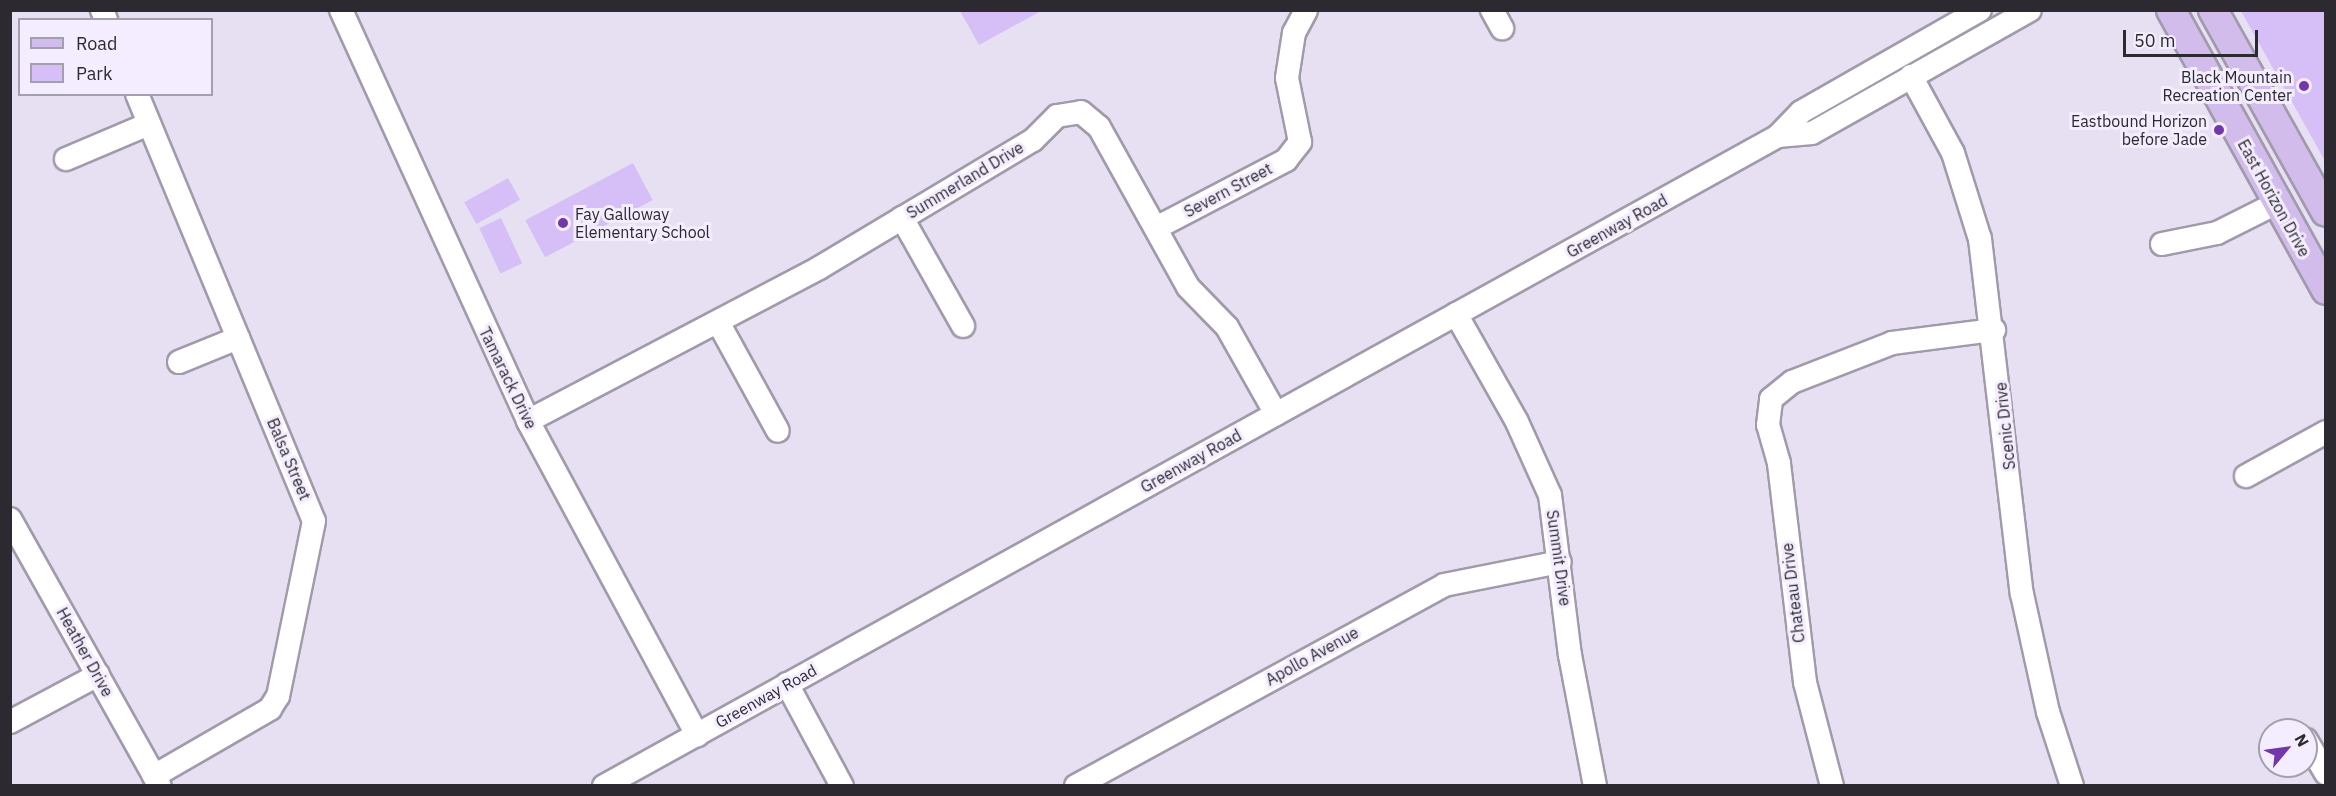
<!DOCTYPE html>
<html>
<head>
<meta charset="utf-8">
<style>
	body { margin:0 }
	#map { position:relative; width:2336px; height:796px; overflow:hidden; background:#e7e0f2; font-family:"IBM Plex Sans",sans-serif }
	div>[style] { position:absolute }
	.green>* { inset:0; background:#d6bff6; transform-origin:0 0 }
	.roads { filter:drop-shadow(2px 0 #a19aab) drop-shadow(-2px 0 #a19aab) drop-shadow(0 2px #a19aab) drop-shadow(0 -2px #a19aab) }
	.minor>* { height:22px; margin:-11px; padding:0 11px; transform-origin:11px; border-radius:11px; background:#fff }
	.major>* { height:28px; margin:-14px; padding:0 14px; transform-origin:14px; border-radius:14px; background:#d2bcec }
	.dots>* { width:16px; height:16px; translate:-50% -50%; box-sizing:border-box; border:3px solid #f4edff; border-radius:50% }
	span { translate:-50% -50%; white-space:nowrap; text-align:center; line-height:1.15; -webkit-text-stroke:6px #f4edff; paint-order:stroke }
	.poi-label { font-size:16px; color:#2c2930 }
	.right { translate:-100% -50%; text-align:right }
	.left { translate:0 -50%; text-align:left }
	.street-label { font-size:16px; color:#2c2930 }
	.frame { position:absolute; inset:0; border:12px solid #2c2930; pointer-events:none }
	.legend { position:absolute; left:18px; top:18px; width:195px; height:78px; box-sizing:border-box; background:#f4edff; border:2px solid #a49fac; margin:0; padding:8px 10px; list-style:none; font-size:18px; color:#2c2930 }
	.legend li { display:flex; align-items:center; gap:12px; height:30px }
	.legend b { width:30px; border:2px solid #a49fac }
	.north { position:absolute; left:2258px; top:718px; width:60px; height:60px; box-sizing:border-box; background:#f4edff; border:2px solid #a49fac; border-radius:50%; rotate:61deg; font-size:16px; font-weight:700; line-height:24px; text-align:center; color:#2c2930 }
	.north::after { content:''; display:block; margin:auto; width:21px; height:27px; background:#7436ab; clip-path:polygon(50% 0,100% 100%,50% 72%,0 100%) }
	.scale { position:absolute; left:2123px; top:30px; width:135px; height:27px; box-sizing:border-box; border:3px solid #2c2930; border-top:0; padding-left:8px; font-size:18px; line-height:21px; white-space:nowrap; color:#2c2930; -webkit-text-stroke:4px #f4edff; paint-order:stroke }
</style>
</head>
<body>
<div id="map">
	<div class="green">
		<i style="clip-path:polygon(960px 11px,1041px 11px,979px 45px)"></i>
		<i style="clip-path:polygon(2241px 11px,2325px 11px,2325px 161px)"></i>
		<i style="left:633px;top:163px;width:42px;height:122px;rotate:62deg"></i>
		<i style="left:508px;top:178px;width:25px;height:50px;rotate:61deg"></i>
		<i style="left:501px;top:218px;width:50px;height:24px;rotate:65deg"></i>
	</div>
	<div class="roads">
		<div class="minor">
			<i style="left:102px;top:10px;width:11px;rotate:68deg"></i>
			<i style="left:341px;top:10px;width:452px;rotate:65.5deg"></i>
			<i style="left:528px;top:421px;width:357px;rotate:61.7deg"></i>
			<i style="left:1492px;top:10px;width:21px;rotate:61deg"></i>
			<i style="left:1911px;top:76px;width:88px;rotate:61.4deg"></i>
			<i style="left:1953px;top:153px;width:90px;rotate:72.6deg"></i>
			<i style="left:1980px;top:239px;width:357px;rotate:83.3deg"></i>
			<i style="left:2022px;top:594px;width:121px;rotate:77.6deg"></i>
			<i style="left:2048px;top:712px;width:78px;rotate:72deg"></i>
			<i style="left:137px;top:94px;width:462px;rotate:67.5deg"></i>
			<i style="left:314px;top:521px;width:179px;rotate:101.6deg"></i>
			<i style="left:278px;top:696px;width:15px;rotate:122deg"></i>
			<i style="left:270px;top:709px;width:134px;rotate:150deg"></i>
			<i style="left:1778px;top:136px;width:34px;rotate:-5deg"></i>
			<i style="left:1812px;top:133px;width:250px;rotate:-29.4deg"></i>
			<i style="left:66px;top:159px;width:90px;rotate:-22.9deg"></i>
			<i style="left:902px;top:218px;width:124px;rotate:60.5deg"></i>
			<i style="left:1156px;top:228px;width:147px;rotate:-27.6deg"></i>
			<i style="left:1286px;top:160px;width:23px;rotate:-52deg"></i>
			<i style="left:1300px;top:142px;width:65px;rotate:-101.5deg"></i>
			<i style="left:1287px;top:78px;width:46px;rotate:-81.2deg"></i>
			<i style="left:1294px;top:33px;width:26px;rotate:-62deg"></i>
			<i style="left:2162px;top:244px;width:56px;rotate:-11.3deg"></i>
			<i style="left:2217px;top:233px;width:67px;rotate:-26.6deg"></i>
			<i style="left:1456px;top:314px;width:124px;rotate:60.5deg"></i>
			<i style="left:1517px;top:422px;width:80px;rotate:65.7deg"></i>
			<i style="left:1550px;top:495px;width:161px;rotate:82.9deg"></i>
			<i style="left:1570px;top:655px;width:133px;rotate:79.2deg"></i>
			<i style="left:718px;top:322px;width:124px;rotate:61.2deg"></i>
			<i style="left:179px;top:362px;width:64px;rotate:-22.1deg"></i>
			<i style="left:528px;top:421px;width:329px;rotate:-27.7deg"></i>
			<i style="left:819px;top:268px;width:249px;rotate:-30.9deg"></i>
			<i style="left:1033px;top:140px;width:34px;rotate:-45deg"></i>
			<i style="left:1057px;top:116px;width:24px;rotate:-9deg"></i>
			<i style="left:1081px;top:112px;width:23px;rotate:40deg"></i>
			<i style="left:1099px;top:127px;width:183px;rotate:60.9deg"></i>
			<i style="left:1188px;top:287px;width:56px;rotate:45.7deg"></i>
			<i style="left:1227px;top:327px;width:100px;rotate:60.6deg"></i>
			<i style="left:2246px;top:476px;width:91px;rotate:-28.8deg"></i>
			<i style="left:10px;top:519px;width:306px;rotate:60.7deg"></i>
			<i style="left:787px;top:684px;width:116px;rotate:61.7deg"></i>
			<i style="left:10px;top:722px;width:100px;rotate:-28.1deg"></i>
			<i style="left:2306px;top:740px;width:39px;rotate:59deg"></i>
			<i style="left:604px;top:786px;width:1342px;rotate:-28.97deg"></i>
			<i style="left:1778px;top:136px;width:33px;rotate:-46deg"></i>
			<i style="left:1801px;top:112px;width:206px;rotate:-29.7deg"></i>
			<i style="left:1076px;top:786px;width:419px;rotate:-28.6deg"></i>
			<i style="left:1444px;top:585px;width:118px;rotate:-11.2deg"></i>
			<i style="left:1832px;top:786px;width:107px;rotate:-104.6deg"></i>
			<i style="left:1805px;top:682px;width:221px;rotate:-96.8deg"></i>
			<i style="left:1779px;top:463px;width:40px;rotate:-106deg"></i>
			<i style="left:1768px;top:425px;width:26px;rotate:-83deg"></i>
			<i style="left:1771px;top:399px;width:27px;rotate:-39deg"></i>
			<i style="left:1792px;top:382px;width:107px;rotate:-21.3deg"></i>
			<i style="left:1892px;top:343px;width:103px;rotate:-7.3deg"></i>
		</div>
		<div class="major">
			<i style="left:2171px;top:10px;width:320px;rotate:61deg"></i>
			<i style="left:2213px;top:10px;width:231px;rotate:60.8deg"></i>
		</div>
	</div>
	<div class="dots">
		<i style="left:2304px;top:86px;background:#7436ab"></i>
		<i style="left:2219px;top:130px;background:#7436ab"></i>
		<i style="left:563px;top:223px;background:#7436ab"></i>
	</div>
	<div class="poi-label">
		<span class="right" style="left:2292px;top:86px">Black Mountain<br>Recreation Center</span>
		<span class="right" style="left:2207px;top:130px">Eastbound Horizon<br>before Jade</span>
		<span class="left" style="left:575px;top:223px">Fay Galloway<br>Elementary School</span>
	</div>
	<div class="street-label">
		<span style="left:965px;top:180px;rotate:-31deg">Summerland Drive</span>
		<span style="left:1228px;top:190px;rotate:-28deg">Severn Street</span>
		<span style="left:2274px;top:198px;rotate:61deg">East Horizon Drive</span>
		<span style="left:1617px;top:226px;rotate:-29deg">Greenway Road</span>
		<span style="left:508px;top:378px;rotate:64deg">Tamarack Drive</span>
		<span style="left:2005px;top:426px;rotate:-96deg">Scenic Drive</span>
		<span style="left:289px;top:459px;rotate:67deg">Balsa Street</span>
		<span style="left:1191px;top:461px;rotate:-29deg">Greenway Road</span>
		<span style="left:1559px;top:558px;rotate:82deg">Summit Drive</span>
		<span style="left:1793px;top:593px;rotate:-97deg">Chateau Drive</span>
		<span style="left:85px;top:652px;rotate:61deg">Heather Drive</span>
		<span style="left:1312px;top:656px;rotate:-29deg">Apollo Avenue</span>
		<span style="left:766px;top:696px;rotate:-29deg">Greenway Road</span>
	</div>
	<div class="frame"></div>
	<ul class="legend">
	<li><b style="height:8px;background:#d2bcec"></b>Road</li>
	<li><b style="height:16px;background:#d6bff6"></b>Park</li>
	</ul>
	<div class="north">N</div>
	<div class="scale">50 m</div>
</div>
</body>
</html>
